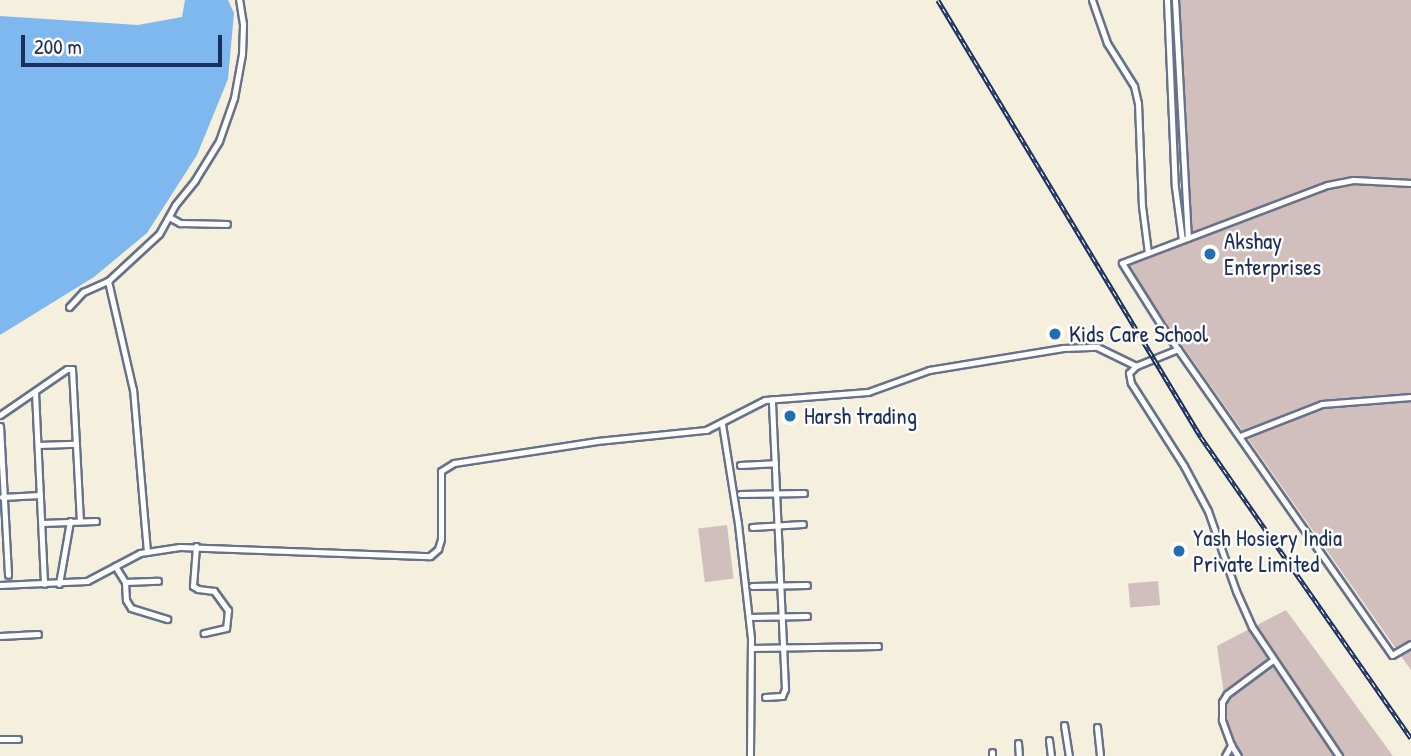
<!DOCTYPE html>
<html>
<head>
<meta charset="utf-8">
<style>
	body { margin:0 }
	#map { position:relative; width:1411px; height:756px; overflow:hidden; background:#f5efdd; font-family:"Patrick Hand",sans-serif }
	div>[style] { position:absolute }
	.industrial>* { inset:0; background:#d1bfbd; transform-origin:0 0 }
	.water>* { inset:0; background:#7fb7ef }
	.roads { filter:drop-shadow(2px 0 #67728a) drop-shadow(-2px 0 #67728a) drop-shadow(0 2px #67728a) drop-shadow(0 -2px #67728a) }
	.street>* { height:5px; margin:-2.5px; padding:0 2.5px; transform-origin:2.5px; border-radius:2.5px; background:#fff }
	.rail>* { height:4.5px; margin-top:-2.25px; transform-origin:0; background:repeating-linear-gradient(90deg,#fdfcf7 0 5px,#1b2f5e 0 10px); box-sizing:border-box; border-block:2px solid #1b2f5e }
	.dots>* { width:19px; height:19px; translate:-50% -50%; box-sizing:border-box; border:4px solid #fdfcf7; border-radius:50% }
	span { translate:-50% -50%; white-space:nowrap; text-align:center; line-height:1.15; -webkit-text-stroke:5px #fdfcf7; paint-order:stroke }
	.poi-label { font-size:23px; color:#1b2f5e }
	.left { translate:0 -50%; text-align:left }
	.scale { position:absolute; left:21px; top:35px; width:201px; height:32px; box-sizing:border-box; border:4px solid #1b2f5e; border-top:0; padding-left:9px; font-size:21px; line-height:24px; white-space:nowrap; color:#1b2f5e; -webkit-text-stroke:5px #fdfcf7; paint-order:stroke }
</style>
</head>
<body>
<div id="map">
	<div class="industrial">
		<i style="clip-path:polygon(1180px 0,1411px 0,1411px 670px,1125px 264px,1189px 239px)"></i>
		<i style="left:727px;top:525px;width:54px;height:29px;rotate:83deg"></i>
		<i style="left:1158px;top:581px;width:24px;height:30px;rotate:85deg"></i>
		<i style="clip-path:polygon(1286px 610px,1393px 756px,1233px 756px,1217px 646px)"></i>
	</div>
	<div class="water">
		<i style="clip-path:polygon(185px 0,228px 0,234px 13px,228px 79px,197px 155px,147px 233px,94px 277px,0 335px,0 16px,138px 25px,182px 17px)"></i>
	</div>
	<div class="roads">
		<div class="street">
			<i style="left:1092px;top:0;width:46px;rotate:70.8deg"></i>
			<i style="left:1107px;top:43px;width:51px;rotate:57.9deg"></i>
			<i style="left:1134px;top:86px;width:17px;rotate:77deg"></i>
			<i style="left:1138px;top:103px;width:103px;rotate:87.8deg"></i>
			<i style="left:1142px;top:206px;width:47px;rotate:82.7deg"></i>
			<i style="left:1167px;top:0;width:187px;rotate:87.6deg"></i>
			<i style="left:1175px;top:187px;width:53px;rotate:82.5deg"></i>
			<i style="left:1175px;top:0;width:238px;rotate:86.9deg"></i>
			<i style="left:1411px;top:183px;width:58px;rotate:-177deg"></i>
			<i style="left:1353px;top:180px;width:26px;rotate:169deg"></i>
			<i style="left:1327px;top:185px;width:219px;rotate:159.2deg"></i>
			<i style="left:1122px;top:263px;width:77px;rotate:57.8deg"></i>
			<i style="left:1163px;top:328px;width:399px;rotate:55deg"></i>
			<i style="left:1392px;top:655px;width:22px;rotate:-30deg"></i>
			<i style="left:169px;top:217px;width:13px;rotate:29deg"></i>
			<i style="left:180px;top:223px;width:47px;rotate:1.2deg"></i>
			<i style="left:69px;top:307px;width:21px;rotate:-47deg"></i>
			<i style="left:83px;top:292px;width:27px;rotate:-24deg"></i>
			<i style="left:1178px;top:349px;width:45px;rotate:158deg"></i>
			<i style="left:1136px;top:366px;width:10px;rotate:135deg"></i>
			<i style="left:1129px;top:373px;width:10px;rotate:79deg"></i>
			<i style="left:1131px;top:383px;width:98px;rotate:57.4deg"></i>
			<i style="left:1184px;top:466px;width:51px;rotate:61.9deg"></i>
			<i style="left:1208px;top:511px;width:85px;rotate:70.7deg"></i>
			<i style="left:1236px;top:591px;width:39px;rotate:66deg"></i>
			<i style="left:1252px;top:627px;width:156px;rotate:56deg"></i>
			<i style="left:35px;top:392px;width:192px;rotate:87.3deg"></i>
			<i style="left:0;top:415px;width:81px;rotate:-34.5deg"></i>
			<i style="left:67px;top:369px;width:5px"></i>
			<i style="left:72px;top:369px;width:151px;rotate:87deg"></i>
			<i style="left:722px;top:424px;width:101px;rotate:80.9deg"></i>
			<i style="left:738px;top:524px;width:115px;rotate:83.5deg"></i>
			<i style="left:751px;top:638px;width:118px;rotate:90.5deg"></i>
			<i style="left:0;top:426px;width:149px;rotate:86.9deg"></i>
			<i style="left:1240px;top:436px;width:88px;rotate:-21.3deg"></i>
			<i style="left:1322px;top:404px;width:89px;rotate:-4.5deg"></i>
			<i style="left:38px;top:445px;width:38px;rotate:-2deg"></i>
			<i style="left:740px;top:465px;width:35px;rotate:-3deg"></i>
			<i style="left:740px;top:494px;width:64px;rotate:-0.9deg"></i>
			<i style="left:2px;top:497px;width:38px;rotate:-3deg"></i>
			<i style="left:42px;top:523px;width:54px;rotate:-2.1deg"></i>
			<i style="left:752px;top:527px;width:51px;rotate:-3.4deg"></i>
			<i style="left:196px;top:546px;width:40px;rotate:94.3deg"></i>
			<i style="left:193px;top:586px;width:6px;rotate:31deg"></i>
			<i style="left:198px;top:589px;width:16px;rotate:7deg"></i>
			<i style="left:214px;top:591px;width:24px;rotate:54deg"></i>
			<i style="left:228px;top:610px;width:18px;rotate:96deg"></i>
			<i style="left:226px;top:628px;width:23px;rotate:167deg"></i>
			<i style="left:147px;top:552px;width:163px;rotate:-94.9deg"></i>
			<i style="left:133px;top:390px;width:112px;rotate:-102.9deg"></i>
			<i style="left:108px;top:281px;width:69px;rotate:-42.7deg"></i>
			<i style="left:159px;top:234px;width:33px;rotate:-61deg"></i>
			<i style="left:175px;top:205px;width:32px;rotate:-51deg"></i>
			<i style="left:195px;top:180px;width:46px;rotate:-58.4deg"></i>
			<i style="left:219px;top:141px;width:46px;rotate:-70.8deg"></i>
			<i style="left:234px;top:98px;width:45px;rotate:-79.7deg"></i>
			<i style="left:242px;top:54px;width:30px;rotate:-88deg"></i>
			<i style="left:243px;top:24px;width:24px;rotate:-99deg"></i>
			<i style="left:115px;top:566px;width:19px;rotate:58deg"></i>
			<i style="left:125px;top:582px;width:18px;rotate:87deg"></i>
			<i style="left:126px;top:600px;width:9px;rotate:58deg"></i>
			<i style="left:131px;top:608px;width:38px;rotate:17deg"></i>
			<i style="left:125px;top:582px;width:33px;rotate:-2deg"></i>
			<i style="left:59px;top:584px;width:64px;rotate:-80.1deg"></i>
			<i style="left:0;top:585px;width:87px;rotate:-2.6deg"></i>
			<i style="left:87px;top:581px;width:60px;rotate:-27.8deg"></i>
			<i style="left:140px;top:553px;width:40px;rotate:-8.5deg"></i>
			<i style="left:180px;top:547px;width:250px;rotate:2.1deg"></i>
			<i style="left:430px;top:556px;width:11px;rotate:-41deg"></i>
			<i style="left:438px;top:549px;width:10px;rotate:-73deg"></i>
			<i style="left:441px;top:539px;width:68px;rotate:-90deg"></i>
			<i style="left:441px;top:471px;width:15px;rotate:-32deg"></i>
			<i style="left:454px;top:463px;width:145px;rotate:-8.7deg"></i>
			<i style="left:597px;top:441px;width:110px;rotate:-5.8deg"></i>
			<i style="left:706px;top:430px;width:66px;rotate:-27deg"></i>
			<i style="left:765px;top:400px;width:103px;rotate:-4.4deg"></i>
			<i style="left:868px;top:392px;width:65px;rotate:-19.8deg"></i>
			<i style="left:929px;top:370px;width:136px;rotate:-9.3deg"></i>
			<i style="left:1063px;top:348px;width:34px;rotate:-2deg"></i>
			<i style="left:1097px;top:347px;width:43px;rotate:26deg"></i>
			<i style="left:752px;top:586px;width:55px;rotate:-1deg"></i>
			<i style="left:749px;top:617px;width:58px;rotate:-1deg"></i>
			<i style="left:0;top:636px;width:38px;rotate:-3deg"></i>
			<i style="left:751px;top:648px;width:127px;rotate:-0.9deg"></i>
			<i style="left:765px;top:697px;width:17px;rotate:-3deg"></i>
			<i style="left:782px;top:696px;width:8px;rotate:-67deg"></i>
			<i style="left:785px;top:689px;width:290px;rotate:-92.6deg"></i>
			<i style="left:1064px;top:725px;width:31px;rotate:81deg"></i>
			<i style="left:1097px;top:727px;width:29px;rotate:84deg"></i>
			<i style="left:0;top:739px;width:18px"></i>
			<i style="left:1049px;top:740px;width:16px;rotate:83deg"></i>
			<i style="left:1018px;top:743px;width:13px;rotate:86deg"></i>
			<i style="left:1231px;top:745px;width:13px;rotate:58deg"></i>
			<i style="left:992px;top:752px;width:4px;rotate:90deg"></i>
			<i style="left:1225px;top:756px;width:13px;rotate:-61deg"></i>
			<i style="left:1231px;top:745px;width:27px;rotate:-110deg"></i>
			<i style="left:1222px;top:720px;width:18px;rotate:-90deg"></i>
			<i style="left:1222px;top:702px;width:9px;rotate:-58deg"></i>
			<i style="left:1227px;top:694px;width:57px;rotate:-36.5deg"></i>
		</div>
	</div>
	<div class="rail">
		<i style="left:938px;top:0;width:510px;rotate:58.96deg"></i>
		<i style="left:1201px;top:437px;width:367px;rotate:55.1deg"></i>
	</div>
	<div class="dots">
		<i style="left:1210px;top:254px;background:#1f6fb2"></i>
		<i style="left:1055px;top:334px;background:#1f6fb2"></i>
		<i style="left:790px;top:416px;background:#1f6fb2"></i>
		<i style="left:1179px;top:551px;background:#1f6fb2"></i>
	</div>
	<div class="poi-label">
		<span class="left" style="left:1224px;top:254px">Akshay<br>Enterprises</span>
		<span class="left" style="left:1069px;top:334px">Kids Care School</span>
		<span class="left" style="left:804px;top:416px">Harsh trading</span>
		<span class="left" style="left:1193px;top:551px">Yash Hosiery India<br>Private Limited</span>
	</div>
	<div class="scale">200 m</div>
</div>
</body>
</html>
